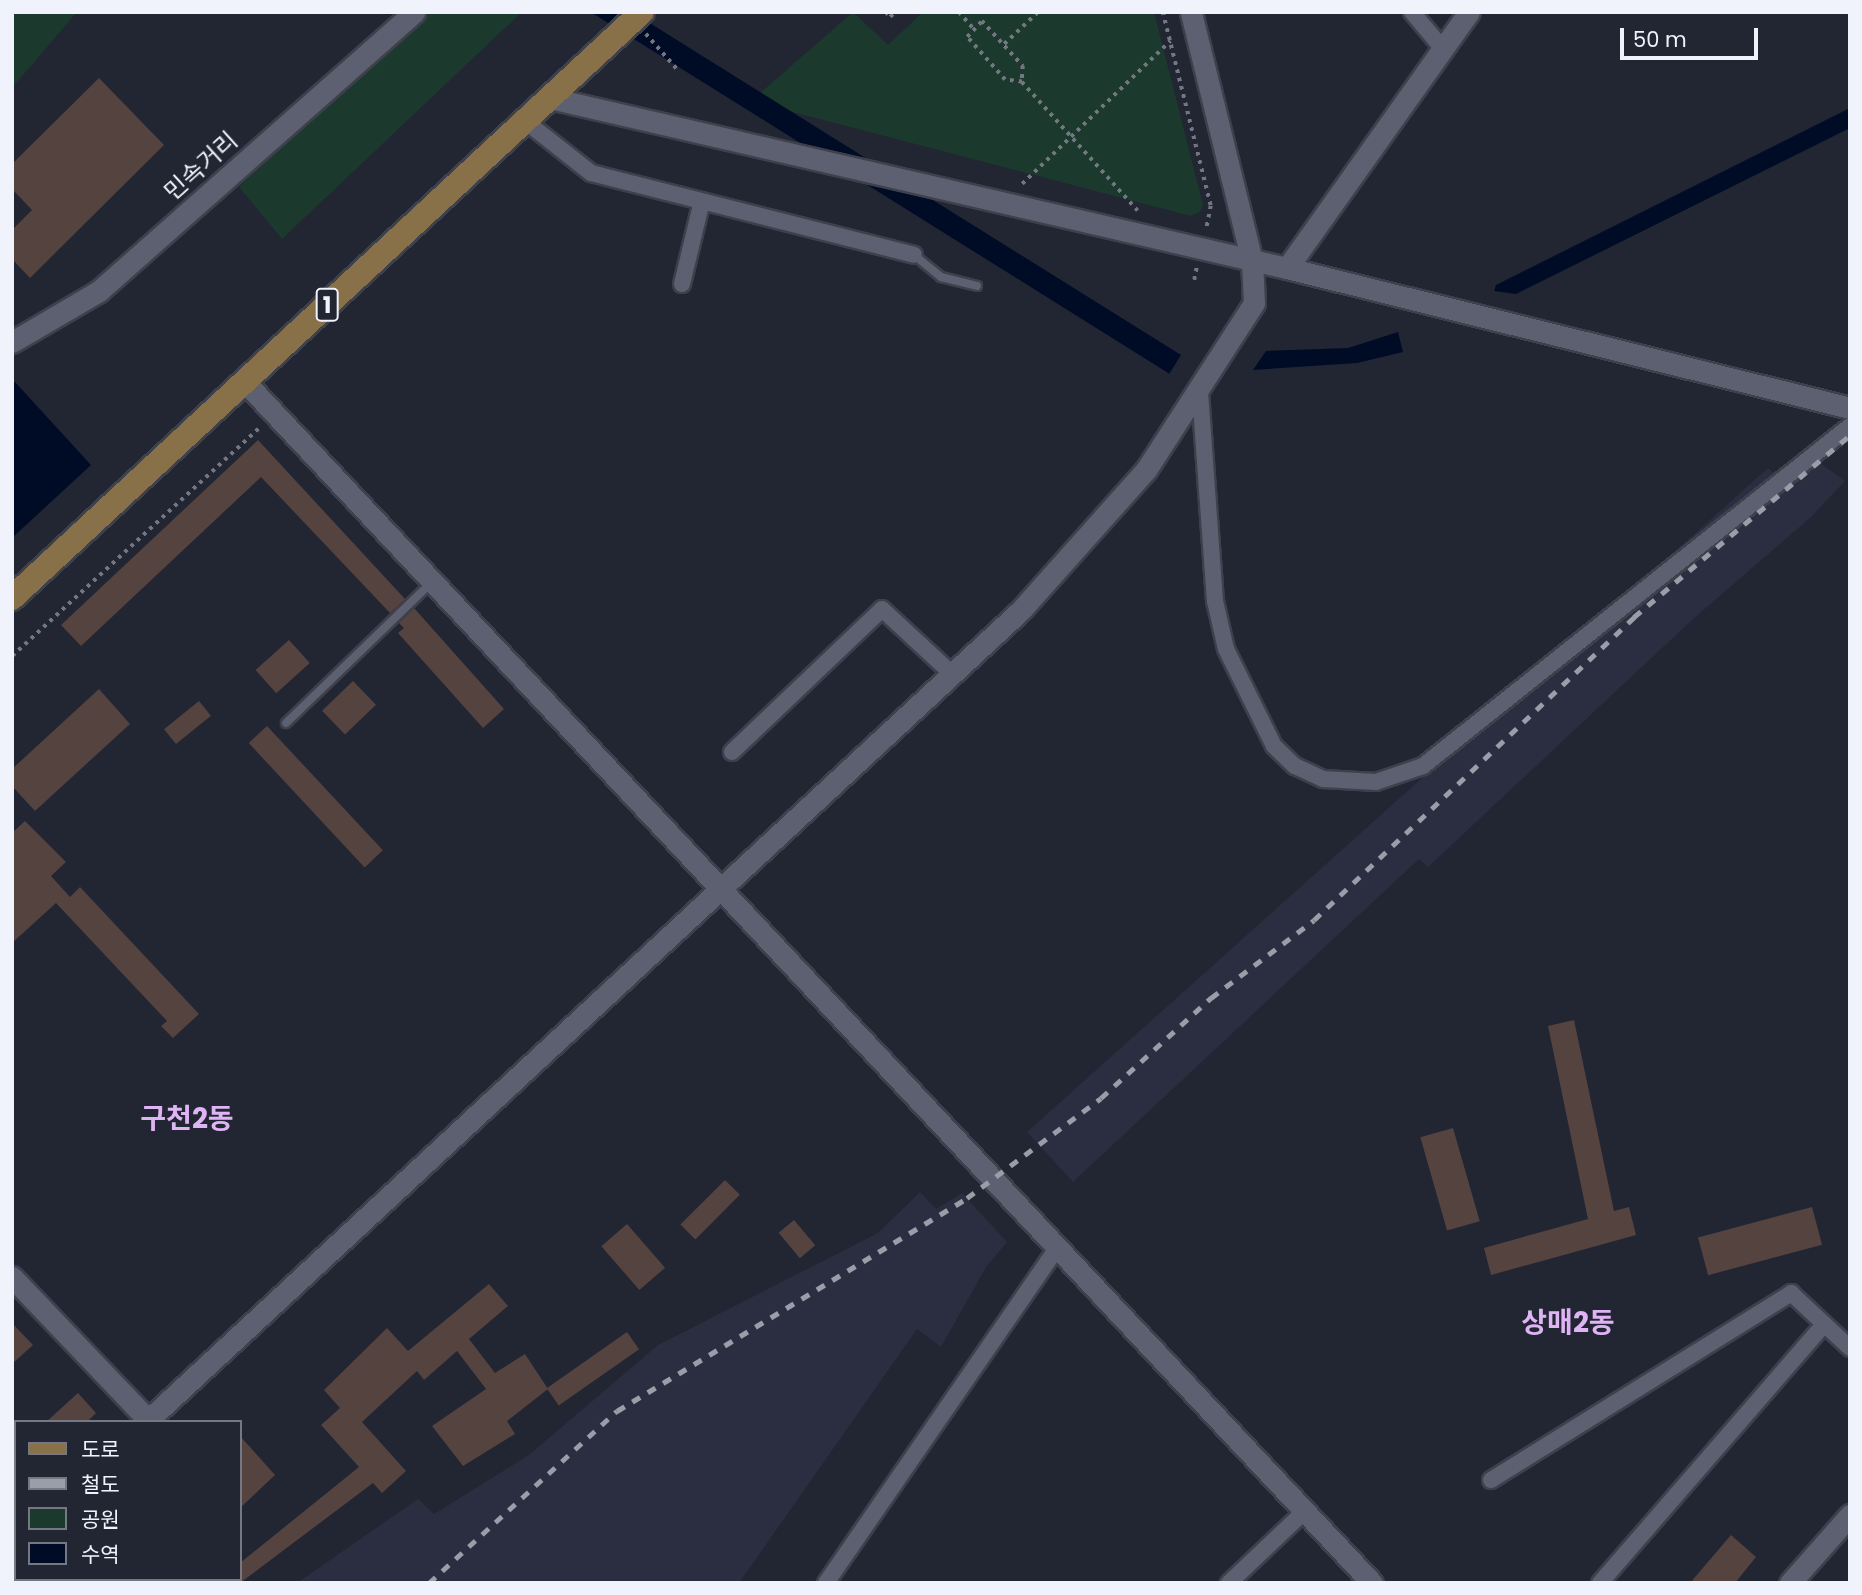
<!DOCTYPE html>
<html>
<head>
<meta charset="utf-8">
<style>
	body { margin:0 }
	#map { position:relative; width:1862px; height:1595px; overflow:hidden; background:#222532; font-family:Poppins,"Noto Sans KR",sans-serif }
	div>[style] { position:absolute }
	.built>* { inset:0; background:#2b2e41 }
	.green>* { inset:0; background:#1b3a2d }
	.water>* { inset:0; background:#000c26; transform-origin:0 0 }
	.building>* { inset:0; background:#554340; transform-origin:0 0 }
	.path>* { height:3.5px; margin-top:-1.75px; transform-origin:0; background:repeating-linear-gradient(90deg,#747782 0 3.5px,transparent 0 8.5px) }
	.roads { filter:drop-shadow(2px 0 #3e404c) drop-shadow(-2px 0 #3e404c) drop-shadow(0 2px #3e404c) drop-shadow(0 -2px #3e404c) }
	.lane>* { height:8px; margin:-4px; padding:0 4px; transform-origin:4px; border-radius:4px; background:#5d6070 }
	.street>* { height:16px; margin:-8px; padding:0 8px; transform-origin:8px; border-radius:8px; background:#5d6070 }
	.secondary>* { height:21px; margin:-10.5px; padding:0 10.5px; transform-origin:10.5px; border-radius:10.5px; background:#5d6070 }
	.primary>* { height:24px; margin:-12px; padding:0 12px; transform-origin:12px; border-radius:12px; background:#887148 }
	.rail>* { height:5px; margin-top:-2.5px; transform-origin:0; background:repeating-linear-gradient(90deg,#9b9da8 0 9px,transparent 0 18px) }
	span { translate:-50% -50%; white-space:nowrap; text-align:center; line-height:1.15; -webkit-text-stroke:7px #222532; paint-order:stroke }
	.shield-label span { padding:2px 5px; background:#222532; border:2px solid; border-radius:5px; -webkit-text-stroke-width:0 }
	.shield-label { font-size:23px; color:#f1f3fc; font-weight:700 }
	.street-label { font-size:24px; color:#f1f3fc }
	.quarter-label { font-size:28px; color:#dfb4f4; font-weight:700 }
	.frame { position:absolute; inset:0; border:14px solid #f1f3fc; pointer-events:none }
	.legend { position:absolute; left:14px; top:1420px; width:228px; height:161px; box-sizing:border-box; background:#222532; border:2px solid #757783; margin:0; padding:9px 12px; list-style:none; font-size:21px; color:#f1f3fc }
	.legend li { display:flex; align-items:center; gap:14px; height:35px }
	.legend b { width:35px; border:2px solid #757783 }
	.scale { position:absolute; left:1620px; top:28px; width:138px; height:32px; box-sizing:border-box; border:4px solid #f1f3fc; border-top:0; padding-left:9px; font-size:21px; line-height:24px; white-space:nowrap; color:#f1f3fc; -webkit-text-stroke:5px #222532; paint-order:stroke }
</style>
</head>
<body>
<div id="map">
	<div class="built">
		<i style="clip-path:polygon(1802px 450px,1845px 481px,1811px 517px,1692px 620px,1428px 867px,1419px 859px,1073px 1182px,1027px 1132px,1768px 468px,1774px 473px)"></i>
		<i style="clip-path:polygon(920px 1192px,936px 1209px,962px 1193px,1007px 1242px,986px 1267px,941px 1347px,917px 1329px,739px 1583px,297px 1583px,418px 1499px,434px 1514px,529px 1455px,658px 1345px,878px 1233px)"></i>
	</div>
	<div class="green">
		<i style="clip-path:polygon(12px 12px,77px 12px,12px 88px)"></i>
		<i style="clip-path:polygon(426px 12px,522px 12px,282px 239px,239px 187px)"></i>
		<i style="clip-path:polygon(853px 12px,888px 45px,923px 12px,1154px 12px,1203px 205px,1200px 212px,1191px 216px,751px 101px)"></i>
	</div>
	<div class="water">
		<i style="clip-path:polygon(1850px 108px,1850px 128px,1516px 294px,1494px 291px,1496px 285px)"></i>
		<i style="clip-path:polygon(1398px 332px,1403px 352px,1357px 363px,1253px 370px,1266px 351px,1348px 348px)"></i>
		<i style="left:1181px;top:355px;width:22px;height:766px;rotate:122deg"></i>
		<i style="clip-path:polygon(15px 382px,91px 465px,12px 538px,12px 385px)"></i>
	</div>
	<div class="building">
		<i style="clip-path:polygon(99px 78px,164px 145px,30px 278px,12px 259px,12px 230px,32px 210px,12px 189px,12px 164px)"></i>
		<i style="clip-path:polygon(258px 440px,405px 599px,390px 613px,261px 477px,81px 646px,61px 625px)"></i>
		<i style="clip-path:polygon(414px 608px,504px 709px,483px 728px,398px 633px,404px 628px,399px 623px)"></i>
		<i style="left:289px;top:640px;width:31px;height:45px;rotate:48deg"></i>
		<i style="left:353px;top:681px;width:33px;height:43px;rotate:46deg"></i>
		<i style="clip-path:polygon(99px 689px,130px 724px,35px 811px,12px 786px,12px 769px)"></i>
		<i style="left:199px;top:701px;width:19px;height:45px;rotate:51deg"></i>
		<i style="left:267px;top:726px;width:170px;height:25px;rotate:47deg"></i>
		<i style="clip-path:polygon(25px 821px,66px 862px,51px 876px,70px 897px,80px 887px,199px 1014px,173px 1038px,161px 1026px,167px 1021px,56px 903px,12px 943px,12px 833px)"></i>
		<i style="clip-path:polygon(1574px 1020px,1614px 1211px,1629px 1207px,1636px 1235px,1491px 1275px,1484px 1248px,1588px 1219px,1548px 1026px)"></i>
		<i style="left:1453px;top:1128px;width:97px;height:34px;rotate:74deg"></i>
		<i style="left:725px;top:1180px;width:21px;height:63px;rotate:45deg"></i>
		<i style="left:1812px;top:1207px;width:39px;height:118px;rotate:75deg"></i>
		<i style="left:794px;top:1220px;width:33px;height:20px;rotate:50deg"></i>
		<i style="left:627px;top:1224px;width:58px;height:34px;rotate:49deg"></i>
		<i style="clip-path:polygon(489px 1284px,508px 1306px,469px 1339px,495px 1373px,525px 1354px,548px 1389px,507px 1421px,515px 1434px,463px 1466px,432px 1426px,486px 1389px,457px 1351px,424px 1380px,417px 1371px,362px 1422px,406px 1471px,382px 1493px,373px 1483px,240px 1583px,240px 1563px,359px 1467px,321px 1425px,340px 1408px,324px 1390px,387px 1328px,408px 1351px)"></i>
		<i style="clip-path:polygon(12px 1323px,33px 1345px,12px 1364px)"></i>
		<i style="left:627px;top:1332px;width:21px;height:98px;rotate:55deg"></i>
		<i style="clip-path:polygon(78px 1393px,96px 1413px,87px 1422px,46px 1422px)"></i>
		<i style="clip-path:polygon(240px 1436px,275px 1475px,240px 1508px)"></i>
		<i style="clip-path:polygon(1731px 1535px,1756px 1557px,1735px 1583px,1690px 1583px)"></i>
	</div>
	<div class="path">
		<i style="left:886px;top:12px;width:6px;rotate:51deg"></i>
		<i style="left:890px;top:17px;width:7px;rotate:-45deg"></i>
		<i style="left:959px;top:12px;width:23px;rotate:49deg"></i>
		<i style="left:1163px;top:12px;width:200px;rotate:76.1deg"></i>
		<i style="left:1211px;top:206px;width:25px;rotate:101deg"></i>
		<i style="left:982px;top:21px;width:61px;rotate:47.7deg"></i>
		<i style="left:1023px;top:66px;width:16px;rotate:94deg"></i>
		<i style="left:1022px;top:82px;width:17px;rotate:-173deg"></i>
		<i style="left:1005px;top:80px;width:57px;rotate:-131.5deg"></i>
		<i style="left:967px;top:37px;width:22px;rotate:-47deg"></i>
		<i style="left:646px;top:34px;width:47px;rotate:48.5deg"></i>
		<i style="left:1004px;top:44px;width:47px;rotate:-43.3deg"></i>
		<i style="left:1022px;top:82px;width:173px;rotate:48deg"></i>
		<i style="left:1022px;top:184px;width:206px;rotate:-44deg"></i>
		<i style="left:1194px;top:280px;width:15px;rotate:-79deg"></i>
		<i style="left:12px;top:656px;width:338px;rotate:-42.7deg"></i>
	</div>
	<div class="roads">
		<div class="lane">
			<i style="left:914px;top:255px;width:35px;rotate:39deg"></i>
			<i style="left:941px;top:277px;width:37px;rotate:14deg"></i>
			<i style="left:286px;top:723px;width:202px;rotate:-44deg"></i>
		</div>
		<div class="street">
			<i style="left:1412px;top:12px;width:48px;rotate:50deg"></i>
			<i style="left:525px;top:121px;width:84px;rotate:38.2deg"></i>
			<i style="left:591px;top:173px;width:333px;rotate:14.2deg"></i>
			<i style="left:682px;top:284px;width:85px;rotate:-76.5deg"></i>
			<i style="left:1200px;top:392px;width:210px;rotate:85.9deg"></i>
			<i style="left:1215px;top:601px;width:49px;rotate:77.1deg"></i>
			<i style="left:1226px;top:649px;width:108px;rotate:63.7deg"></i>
			<i style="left:1274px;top:746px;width:29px;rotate:44deg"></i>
			<i style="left:1295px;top:766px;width:31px;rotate:25deg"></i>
			<i style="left:1323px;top:779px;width:53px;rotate:3.2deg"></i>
			<i style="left:1376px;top:782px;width:50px;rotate:-18.8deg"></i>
			<i style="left:1423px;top:766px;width:546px;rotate:-38.53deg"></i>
			<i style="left:732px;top:752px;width:207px;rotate:-43.6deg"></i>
			<i style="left:882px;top:609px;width:94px;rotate:42.8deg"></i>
			<i style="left:1491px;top:1480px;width:354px;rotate:-31.9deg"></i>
			<i style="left:1791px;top:1293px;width:81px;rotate:43deg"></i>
			<i style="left:826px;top:1583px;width:408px;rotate:-55.4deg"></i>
			<i style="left:1229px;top:1583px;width:105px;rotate:-43.5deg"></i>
			<i style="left:1600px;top:1583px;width:342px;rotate:-49.1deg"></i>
		</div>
		<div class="secondary">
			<i style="left:550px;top:98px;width:756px;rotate:12.99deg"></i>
			<i style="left:1287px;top:268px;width:580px;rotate:13.96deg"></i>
			<i style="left:1287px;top:268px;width:314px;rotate:-54.6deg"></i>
			<i style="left:12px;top:342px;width:101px;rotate:-30.4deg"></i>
			<i style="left:99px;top:291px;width:421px;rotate:-41.5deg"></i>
			<i style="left:245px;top:382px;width:1647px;rotate:46.82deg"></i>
			<i style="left:12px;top:1277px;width:197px;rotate:46.4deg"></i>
			<i style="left:146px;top:1422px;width:1195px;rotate:-42.86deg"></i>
			<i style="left:1022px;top:609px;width:186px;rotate:-48.3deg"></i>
			<i style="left:1146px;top:470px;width:199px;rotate:-57.1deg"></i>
			<i style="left:1254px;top:303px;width:42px;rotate:-92.7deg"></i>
			<i style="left:1252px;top:261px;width:256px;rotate:-103.8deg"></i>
			<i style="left:12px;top:1546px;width:5px;rotate:-37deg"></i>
			<i style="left:1790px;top:1583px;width:91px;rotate:-48.6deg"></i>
		</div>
		<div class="primary">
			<i style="left:12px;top:598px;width:860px;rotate:-42.93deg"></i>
		</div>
	</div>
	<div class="rail">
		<i style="left:429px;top:1583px;width:255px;rotate:-42.5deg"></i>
		<i style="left:617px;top:1411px;width:410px;rotate:-31.3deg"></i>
		<i style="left:967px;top:1198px;width:167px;rotate:-36.7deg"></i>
		<i style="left:1101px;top:1098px;width:149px;rotate:-42.3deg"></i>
		<i style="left:1211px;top:998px;width:129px;rotate:-37.1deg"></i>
		<i style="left:1314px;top:920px;width:441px;rotate:-43.4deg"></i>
		<i style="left:1634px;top:617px;width:282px;rotate:-40.1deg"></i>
	</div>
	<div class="shield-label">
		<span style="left:327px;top:305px">1</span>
	</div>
	<div class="street-label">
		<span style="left:201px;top:166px;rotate:-42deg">민속거리</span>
	</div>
	<div class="quarter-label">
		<span style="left:187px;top:1119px">구천2동</span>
		<span style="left:1568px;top:1323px">상매2동</span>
	</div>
	<div class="frame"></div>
	<ul class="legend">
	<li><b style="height:9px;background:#887148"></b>도로</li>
	<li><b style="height:9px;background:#9b9da8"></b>철도</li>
	<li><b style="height:19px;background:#1b3a2d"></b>공원</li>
	<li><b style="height:19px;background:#000c26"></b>수역</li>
	</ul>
	<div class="scale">50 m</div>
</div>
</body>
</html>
